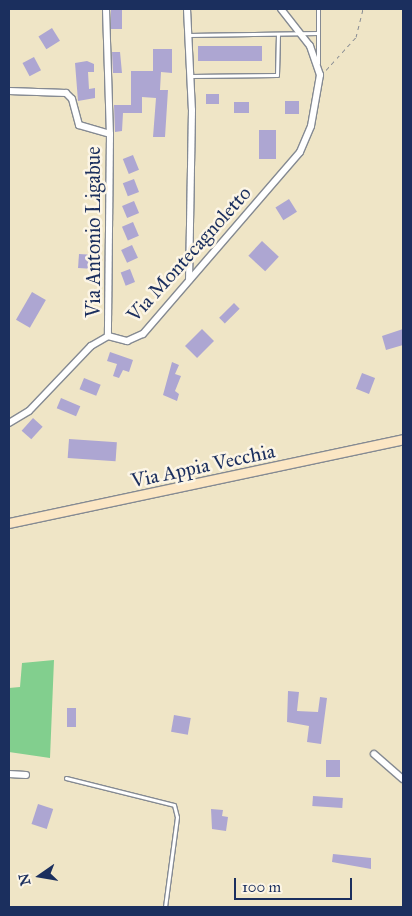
<!DOCTYPE html>
<html>
<head>
<meta charset="utf-8">
<style>
	body { margin:0 }
	#map { position:relative; width:412px; height:916px; overflow:hidden; background:#efe5c6; font-family:"IM FELL Great Primer",serif }
	div>[style] { position:absolute }
	.green>* { inset:0; background:#82cf8e }
	.building>* { inset:0; background:#ada6d2; transform-origin:0 0 }
	.path>* { height:1px; margin-top:-0.5px; transform-origin:0; background:repeating-linear-gradient(90deg,#858a92 0 4px,transparent 0 8px) }
	.roads { filter:drop-shadow(1px 0 #858a92) drop-shadow(-1px 0 #858a92) drop-shadow(0 1px #858a92) drop-shadow(0 -1px #858a92) }
	.lane>* { height:3px; margin:-1.5px; padding:0 1.5px; transform-origin:1.5px; border-radius:1.5px; background:#fff }
	.street>* { height:6px; margin:-3px; padding:0 3px; transform-origin:3px; border-radius:3px; background:#fff }
	.secondary>* { height:9px; margin:-4.5px; padding:0 4.5px; transform-origin:4.5px; border-radius:4.5px; background:#fbe6c4 }
	span { translate:-50% -50%; white-space:nowrap; text-align:center; line-height:1.15; -webkit-text-stroke:5px #fcf5e5; paint-order:stroke }
	.street-label { font-size:20px; color:#1b2f5e }
	.frame { position:absolute; inset:0; border:10px solid #1b2f5e; pointer-events:none }
	.north { position:absolute; left:15px; top:851px; width:50px; height:50px; -webkit-text-stroke:4px #fcf5e5; paint-order:stroke; rotate:257deg; font-size:14px; font-weight:700; line-height:20px; text-align:center; color:#1b2f5e }
	.north::after { content:''; display:block; margin:auto; width:18px; height:22px; background:#1b2f5e; clip-path:polygon(50% 0,100% 100%,50% 72%,0 100%) }
	.scale { position:absolute; left:234px; top:878px; width:118px; height:22px; box-sizing:border-box; border:2px solid #1b2f5e; border-top:0; padding-left:6px; font-size:15px; line-height:18px; white-space:nowrap; color:#1b2f5e; -webkit-text-stroke:4px #fcf5e5; paint-order:stroke }
</style>
</head>
<body>
<div id="map">
	<div class="green">
		<i style="clip-path:polygon(54px 660px,50px 758px,9px 752px,9px 688px,20px 687px,22px 663px)"></i>
	</div>
	<div class="building">
		<i style="left:111px;top:10px;width:11px;height:19px"></i>
		<i style="left:52px;top:28px;width:15px;height:16px;rotate:58deg"></i>
		<i style="left:262px;top:46px;width:15px;height:64px;rotate:90deg"></i>
		<i style="clip-path:polygon(153px 49px,172px 49px,172px 73px,161px 72px,160px 90px,168px 90px,165px 137px,153px 137px,156px 98px,142px 97px,142px 113px,123px 113px,122px 131px,115px 132px,114px 105px,131px 105px,131px 71px,153px 71px)"></i>
		<i style="clip-path:polygon(112px 52px,120px 52px,122px 73px,113px 73px)"></i>
		<i style="left:34px;top:57px;width:15px;height:13px;rotate:62deg"></i>
		<i style="clip-path:polygon(87px 61px,94px 64px,94px 72px,88px 72px,89px 89px,95px 88px,95px 98px,78px 101px,75px 63px)"></i>
		<i style="left:206px;top:94px;width:13px;height:10px"></i>
		<i style="left:285px;top:101px;width:14px;height:13px"></i>
		<i style="left:234px;top:102px;width:15px;height:11px"></i>
		<i style="left:259px;top:130px;width:17px;height:29px"></i>
		<i style="left:133px;top:155px;width:16px;height:11px;rotate:68deg"></i>
		<i style="left:134px;top:179px;width:14px;height:12px;rotate:69deg"></i>
		<i style="left:289px;top:199px;width:15px;height:16px;rotate:58deg"></i>
		<i style="left:134px;top:201px;width:13px;height:13px;rotate:67deg"></i>
		<i style="left:133px;top:222px;width:15px;height:12px;rotate:67deg"></i>
		<i style="left:262px;top:241px;width:23px;height:20px;rotate:43deg"></i>
		<i style="left:132px;top:245px;width:14px;height:12px;rotate:65deg"></i>
		<i style="left:79px;top:254px;width:16px;height:14px;rotate:4deg"></i>
		<i style="left:130px;top:269px;width:14px;height:10px;rotate:69deg"></i>
		<i style="left:32px;top:292px;width:16px;height:32px;rotate:30deg"></i>
		<i style="left:234px;top:303px;width:8px;height:21px;rotate:45deg"></i>
		<i style="left:202px;top:329px;width:17px;height:24px;rotate:45deg"></i>
		<i style="clip-path:polygon(403px 329px,403px 345px,386px 350px,382px 336px)"></i>
		<i style="clip-path:polygon(110px 352px,133px 360px,129px 372px,123px 370px,119px 378px,113px 376px,117px 364px,107px 361px)"></i>
		<i style="clip-path:polygon(172px 362px,179px 365px,175px 374px,181px 376px,175px 391px,179px 394px,177px 401px,163px 395px)"></i>
		<i style="left:362px;top:373px;width:14px;height:17px;rotate:21deg"></i>
		<i style="left:84px;top:378px;width:18px;height:12px;rotate:22deg"></i>
		<i style="left:61px;top:398px;width:21px;height:11px;rotate:23deg"></i>
		<i style="left:33px;top:418px;width:13px;height:17px;rotate:42deg"></i>
		<i style="left:69px;top:439px;width:48px;height:19px;rotate:4deg"></i>
		<i style="clip-path:polygon(288px 691px,299px 692px,297px 711px,318px 712px,320px 697px,327px 698px,321px 744px,307px 742px,309px 726px,287px 722px)"></i>
		<i style="left:67px;top:708px;width:9px;height:19px"></i>
		<i style="left:174px;top:715px;width:17px;height:17px;rotate:10deg"></i>
		<i style="left:326px;top:760px;width:14px;height:17px"></i>
		<i style="left:313px;top:796px;width:30px;height:10px;rotate:4deg"></i>
		<i style="left:38px;top:804px;width:16px;height:21px;rotate:18deg"></i>
		<i style="clip-path:polygon(211px 809px,223px 810px,222px 816px,228px 817px,226px 831px,212px 829px)"></i>
		<i style="clip-path:polygon(333px 854px,371px 858px,371px 869px,332px 862px)"></i>
	</div>
	<div class="path">
		<i style="left:326px;top:70px;width:45px;rotate:-47.7deg"></i>
		<i style="left:356px;top:37px;width:29px;rotate:-76deg"></i>
	</div>
	<div class="roads">
		<div class="lane">
			<i style="left:318px;top:9px;width:54px;rotate:90deg"></i>
			<i style="left:189px;top:35px;width:129px;rotate:-0.9deg"></i>
			<i style="left:191px;top:76px;width:86px;rotate:-0.7deg"></i>
			<i style="left:277px;top:75px;width:41px;rotate:-88.6deg"></i>
			<i style="left:66px;top:778px;width:111px;rotate:14deg"></i>
			<i style="left:174px;top:805px;width:12px;rotate:76deg"></i>
			<i style="left:177px;top:817px;width:91px;rotate:97.6deg"></i>
		</div>
		<div class="street">
			<i style="left:106px;top:9px;width:125px;rotate:88.2deg"></i>
			<i style="left:187px;top:9px;width:101px;rotate:87.2deg"></i>
			<i style="left:192px;top:110px;width:170px;rotate:91deg"></i>
			<i style="left:9px;top:91px;width:57px;rotate:2deg"></i>
			<i style="left:66px;top:93px;width:8px;rotate:45deg"></i>
			<i style="left:72px;top:99px;width:27px;rotate:75deg"></i>
			<i style="left:79px;top:125px;width:32px;rotate:16deg"></i>
			<i style="left:110px;top:134px;width:202px;rotate:90.6deg"></i>
			<i style="left:9px;top:423px;width:23px;rotate:-31deg"></i>
			<i style="left:29px;top:411px;width:90px;rotate:-46.4deg"></i>
			<i style="left:91px;top:346px;width:20px;rotate:-30deg"></i>
			<i style="left:108px;top:336px;width:20px;rotate:15deg"></i>
			<i style="left:127px;top:341px;width:17px;rotate:-24deg"></i>
			<i style="left:143px;top:334px;width:240px;rotate:-49.2deg"></i>
			<i style="left:300px;top:152px;width:28px;rotate:-67deg"></i>
			<i style="left:311px;top:126px;width:52px;rotate:-80deg"></i>
			<i style="left:320px;top:75px;width:31px;rotate:-109deg"></i>
			<i style="left:310px;top:46px;width:47px;rotate:-128.1deg"></i>
			<i style="left:374px;top:754px;width:38px;rotate:41deg"></i>
			<i style="left:9px;top:774px;width:17px;rotate:3deg"></i>
		</div>
		<div class="secondary">
			<i style="left:9px;top:523px;width:403px;rotate:-12deg"></i>
		</div>
	</div>
	<div class="street-label">
		<span style="left:93px;top:232px;rotate:-90deg">Via Antonio Ligabue</span>
		<span style="left:189px;top:254px;rotate:-48deg">Via Montecagnoletto</span>
		<span style="left:203px;top:466px;rotate:-12deg">Via Appia Vecchia</span>
	</div>
	<div class="frame"></div>
	<div class="north">N</div>
	<div class="scale">100 m</div>
</div>
</body>
</html>
